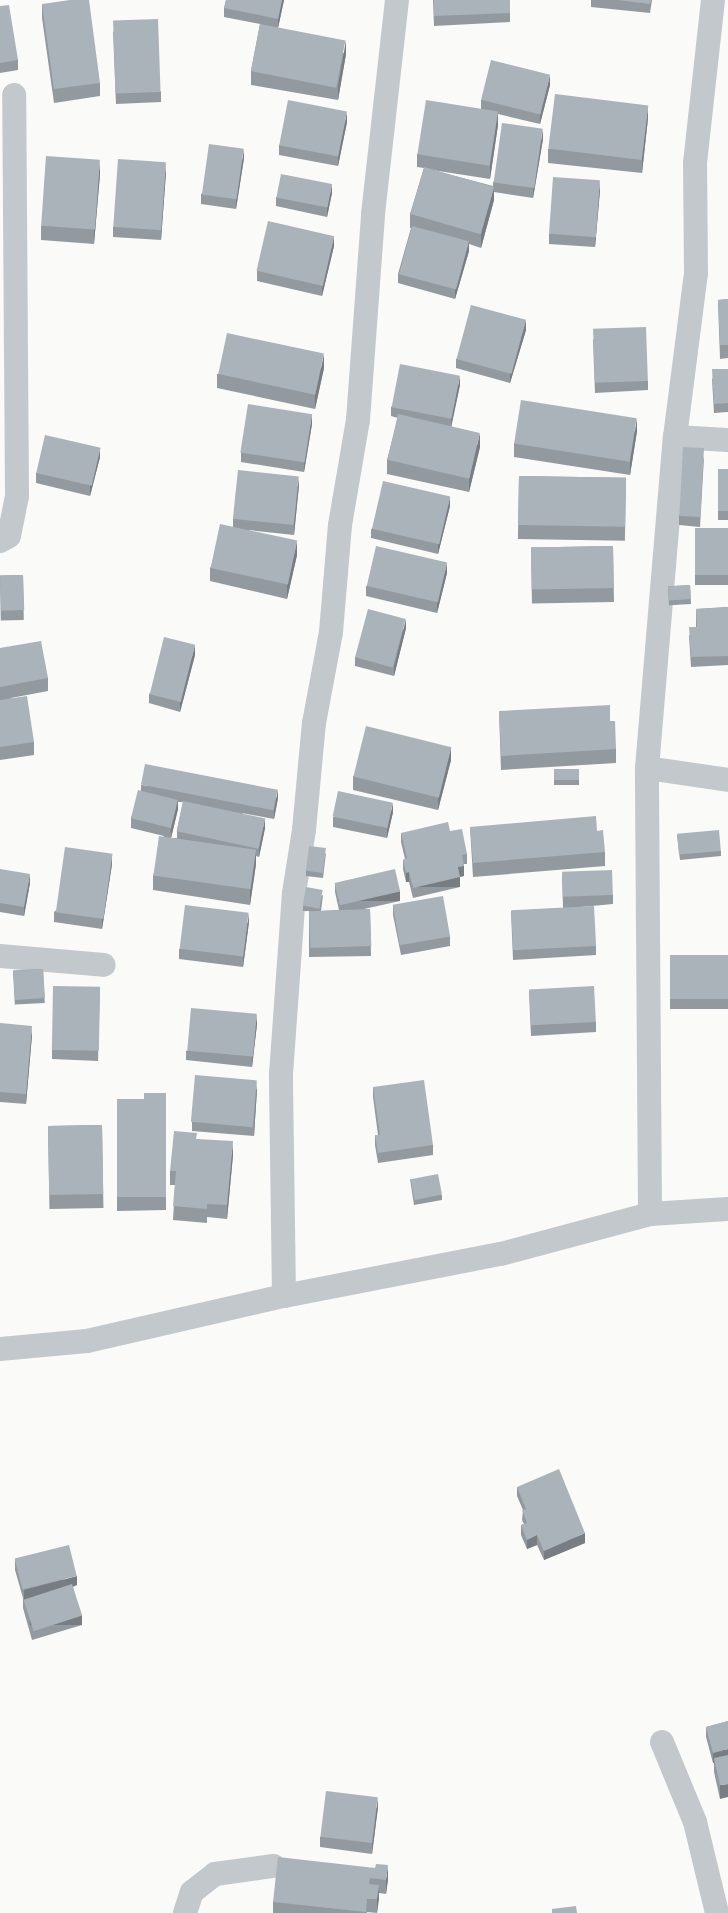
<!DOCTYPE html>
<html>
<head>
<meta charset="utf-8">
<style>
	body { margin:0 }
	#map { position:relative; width:728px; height:1913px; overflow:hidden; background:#fafaf8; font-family:Lato,sans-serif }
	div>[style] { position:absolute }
	.street>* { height:24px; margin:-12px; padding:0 12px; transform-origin:12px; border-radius:12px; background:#c3c8cc }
	.wall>* { inset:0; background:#929a9f; transform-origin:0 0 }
	.shaded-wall>* { inset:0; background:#777d82; transform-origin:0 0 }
	.building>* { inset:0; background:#aab3b9; transform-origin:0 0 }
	span { translate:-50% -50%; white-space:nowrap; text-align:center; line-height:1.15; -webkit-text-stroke:6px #fff; paint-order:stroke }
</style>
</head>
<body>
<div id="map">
	<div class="street">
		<i style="left:675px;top:437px;width:53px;rotate:3.2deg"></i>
		<i style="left:0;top:541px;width:10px;rotate:-29deg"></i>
		<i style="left:9px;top:536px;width:41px;rotate:-78.7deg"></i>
		<i style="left:17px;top:496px;width:401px;rotate:-90.4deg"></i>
		<i style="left:647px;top:768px;width:82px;rotate:8.4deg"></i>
		<i style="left:0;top:956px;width:104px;rotate:4.9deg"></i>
		<i style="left:650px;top:1214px;width:446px;rotate:-90.4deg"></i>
		<i style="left:647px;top:768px;width:332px;rotate:-85.2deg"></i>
		<i style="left:675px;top:437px;width:165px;rotate:-82.7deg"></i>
		<i style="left:696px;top:273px;width:110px;rotate:-90.5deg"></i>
		<i style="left:695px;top:163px;width:164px;rotate:-83.7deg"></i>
		<i style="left:284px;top:1296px;width:222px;rotate:-90.8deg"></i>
		<i style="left:281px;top:1074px;width:181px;rotate:-85.9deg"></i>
		<i style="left:294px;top:893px;width:64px;rotate:-81deg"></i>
		<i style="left:304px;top:830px;width:107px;rotate:-84.7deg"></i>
		<i style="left:314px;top:723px;width:93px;rotate:-79.4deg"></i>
		<i style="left:331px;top:632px;width:107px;rotate:-85.2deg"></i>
		<i style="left:340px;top:525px;width:107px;rotate:-80.3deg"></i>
		<i style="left:358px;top:420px;width:207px;rotate:-85.8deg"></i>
		<i style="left:373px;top:214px;width:215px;rotate:-83.6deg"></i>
		<i style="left:0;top:1349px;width:87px;rotate:-5.3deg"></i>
		<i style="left:87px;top:1341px;width:202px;rotate:-12.9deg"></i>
		<i style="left:284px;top:1296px;width:221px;rotate:-11deg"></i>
		<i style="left:501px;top:1254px;width:154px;rotate:-15deg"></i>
		<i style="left:650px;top:1214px;width:78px;rotate:-3.7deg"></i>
		<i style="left:662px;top:1742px;width:87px;rotate:67.6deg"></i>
		<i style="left:695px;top:1822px;width:94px;rotate:76.4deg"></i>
		<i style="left:185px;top:1913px;width:22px;rotate:-72deg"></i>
		<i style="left:192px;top:1892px;width:29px;rotate:-38deg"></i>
		<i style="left:215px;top:1874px;width:59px;rotate:-7.9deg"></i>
	</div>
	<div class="wall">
		<i style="clip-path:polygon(226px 0,284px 0,278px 28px,346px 54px,338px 100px,251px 85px,251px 71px,260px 24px,224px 17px,224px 8px)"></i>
		<i style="clip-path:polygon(433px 0,510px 0,510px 22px,434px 26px)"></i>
		<i style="clip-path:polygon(591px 0,652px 0,650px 13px,591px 7px)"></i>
		<i style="clip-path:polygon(42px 4px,100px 83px,100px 96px,54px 103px,42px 18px)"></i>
		<i style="clip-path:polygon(0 6px,18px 60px,18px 70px,0 73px)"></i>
		<i style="clip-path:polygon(113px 31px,161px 92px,161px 102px,116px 104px)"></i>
		<i style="clip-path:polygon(550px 85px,540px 124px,498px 114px,498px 125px,490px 179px,432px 170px,493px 186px,493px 182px,543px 139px,533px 198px,494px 192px,494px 200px,481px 248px,469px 244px,469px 251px,455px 299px,398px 283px,398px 274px,411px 228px,410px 228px,410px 214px,424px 168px,417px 167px,417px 154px,481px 109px,481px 100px)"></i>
		<i style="clip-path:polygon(648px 118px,642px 173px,548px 163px,548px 149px)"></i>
		<i style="clip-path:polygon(347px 122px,338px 166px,279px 155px,279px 145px)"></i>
		<i style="clip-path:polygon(244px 158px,236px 209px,201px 204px,201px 194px)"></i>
		<i style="clip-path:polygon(166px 172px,161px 240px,113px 237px,113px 227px)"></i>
		<i style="clip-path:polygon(100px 174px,94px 244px,41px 240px,41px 226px)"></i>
		<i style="clip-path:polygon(600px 190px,595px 247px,549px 244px,549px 234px)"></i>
		<i style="clip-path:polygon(332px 193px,327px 217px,276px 206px,276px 197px)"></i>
		<i style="clip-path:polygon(334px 246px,322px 296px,257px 281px,257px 271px)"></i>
		<i style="clip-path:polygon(728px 299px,728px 358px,720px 359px,718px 300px)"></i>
		<i style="clip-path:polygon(526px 330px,510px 383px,456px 368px,456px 359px)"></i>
		<i style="clip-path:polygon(593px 339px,648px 381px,648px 390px,595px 393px)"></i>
		<i style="clip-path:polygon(324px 368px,315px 409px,217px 388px,217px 374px)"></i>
		<i style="clip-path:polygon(728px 369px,728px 412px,714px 413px,712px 379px)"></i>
		<i style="clip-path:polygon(460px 385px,451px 426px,480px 447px,469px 492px,387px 474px,387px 460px,398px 418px,391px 416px,391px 407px)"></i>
		<i style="clip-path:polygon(312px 424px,304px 472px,241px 462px,241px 452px)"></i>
		<i style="clip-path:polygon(637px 431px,630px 475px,514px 457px,514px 443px)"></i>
		<i style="clip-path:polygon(100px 457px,90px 496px,36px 483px,36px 473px)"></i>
		<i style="clip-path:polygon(704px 457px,700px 527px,679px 525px,679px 516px)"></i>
		<i style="left:728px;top:469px;width:51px;height:10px;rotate:90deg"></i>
		<i style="left:519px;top:476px;width:107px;height:63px;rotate:1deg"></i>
		<i style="clip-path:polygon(299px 485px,294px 535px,248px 530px,297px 555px,287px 599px,210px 581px,210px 568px,233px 527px,233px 519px)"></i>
		<i style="clip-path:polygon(450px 506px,438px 554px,371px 538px,371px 529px)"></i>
		<i style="left:728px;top:528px;width:57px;height:33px;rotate:90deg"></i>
		<i style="left:613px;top:546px;width:56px;height:82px;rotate:89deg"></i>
		<i style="clip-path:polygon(447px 573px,437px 613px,366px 596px,366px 586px)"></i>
		<i style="left:23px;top:575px;width:45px;height:23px;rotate:89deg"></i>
		<i style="left:690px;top:585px;width:19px;height:22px;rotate:87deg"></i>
		<i style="clip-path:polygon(728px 607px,728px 665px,691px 667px,689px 636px,696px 627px,696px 609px)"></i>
		<i style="clip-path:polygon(406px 628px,394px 676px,355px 666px,355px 657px)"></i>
		<i style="clip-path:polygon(0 648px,48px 678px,48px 691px,11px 698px,34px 742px,34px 755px,0 760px)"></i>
		<i style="clip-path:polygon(195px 655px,180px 712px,149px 703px,149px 694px)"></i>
		<i style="clip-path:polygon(499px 711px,610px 721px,616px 749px,616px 763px,501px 770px)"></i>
		<i style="clip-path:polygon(451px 760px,438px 810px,353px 790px,353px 776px)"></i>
		<i style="left:579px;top:769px;width:16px;height:25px;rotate:90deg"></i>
		<i style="clip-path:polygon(evenodd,141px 785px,278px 798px,274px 819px,242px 813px,265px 828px,259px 857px,256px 856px,256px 864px,250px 905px,153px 890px,153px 876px,164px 836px,131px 828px,131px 818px,141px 790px,141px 785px,178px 802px,183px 802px,177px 831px,177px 838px,171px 838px,178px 809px,178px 802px)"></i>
		<i style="clip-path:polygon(393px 812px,387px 838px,333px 827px,333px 817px)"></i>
		<i style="clip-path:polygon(470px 827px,605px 852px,605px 866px,473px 877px)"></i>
		<i style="clip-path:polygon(450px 831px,467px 854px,467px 864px,464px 864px,464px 876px,460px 877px,460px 887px,413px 898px,409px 882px,406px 882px,403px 869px,403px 860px,405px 859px,401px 842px,401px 833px)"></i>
		<i style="clip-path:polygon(677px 835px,721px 851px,721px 856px,680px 860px)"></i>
		<i style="clip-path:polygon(326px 853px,323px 878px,306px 876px,306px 871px)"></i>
		<i style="clip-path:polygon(112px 864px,102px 929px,54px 922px,54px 912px)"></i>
		<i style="clip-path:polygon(0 869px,30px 883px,24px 916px,0 912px)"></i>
		<i style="clip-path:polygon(562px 874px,613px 895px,613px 904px,581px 907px,596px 946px,596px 955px,513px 960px,511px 911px,563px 908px)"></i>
		<i style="clip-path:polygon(335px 883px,400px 901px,364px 909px,370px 909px,371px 956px,309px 957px,309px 911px,303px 911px,303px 906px,323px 895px,321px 911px,339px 910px,335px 892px)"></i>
		<i style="clip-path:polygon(393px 905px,450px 936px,450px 946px,401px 955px,393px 915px)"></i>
		<i style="clip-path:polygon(249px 922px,243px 967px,179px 959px,179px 949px)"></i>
		<i style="left:728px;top:955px;width:54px;height:58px;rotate:90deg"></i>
		<i style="left:43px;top:969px;width:34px;height:30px;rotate:87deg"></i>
		<i style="clip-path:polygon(100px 987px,98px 1061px,52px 1059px,52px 1050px)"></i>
		<i style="clip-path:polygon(529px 991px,596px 1022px,596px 1032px,531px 1036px)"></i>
		<i style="clip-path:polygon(0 1023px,32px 1035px,26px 1104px,0 1102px)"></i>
		<i style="clip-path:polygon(257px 1024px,252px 1067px,186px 1060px,186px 1051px)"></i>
		<i style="clip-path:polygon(373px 1087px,433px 1145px,433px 1155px,378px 1163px,375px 1145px,375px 1135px,378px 1135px,373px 1097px)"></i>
		<i style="clip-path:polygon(257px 1089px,254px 1136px,192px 1131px,192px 1122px)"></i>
		<i style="clip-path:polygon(166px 1093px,166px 1210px,117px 1211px,117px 1099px,144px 1099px)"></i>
		<i style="left:102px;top:1125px;width:83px;height:54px;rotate:89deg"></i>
		<i style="clip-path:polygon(197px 1139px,233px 1155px,227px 1219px,207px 1217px,207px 1223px,173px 1220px,175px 1185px,170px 1185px,170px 1171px)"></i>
		<i style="clip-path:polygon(410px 1179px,442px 1195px,442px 1200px,414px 1205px)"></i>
		<i style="clip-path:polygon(517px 1487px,585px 1543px,544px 1560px,537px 1545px,527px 1549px,521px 1535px,521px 1525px,524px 1524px,522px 1520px,523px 1510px,517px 1496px)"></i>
		<i style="clip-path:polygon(15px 1560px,77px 1585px,73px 1587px,82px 1625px,32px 1640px,23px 1608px,23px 1598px,15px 1570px)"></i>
		<i style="clip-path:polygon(728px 1721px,720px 1799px,714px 1772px,714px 1763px,713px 1763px,706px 1737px,706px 1727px)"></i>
		<i style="clip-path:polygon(378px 1807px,372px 1854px,320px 1847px,320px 1837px)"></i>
		<i style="clip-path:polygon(375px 1868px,388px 1879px,386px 1894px,379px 1893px,377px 1913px,367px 1912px,367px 1913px,273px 1913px,273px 1902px)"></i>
	</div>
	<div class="shaded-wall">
		<i style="clip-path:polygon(282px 0,284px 0,278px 28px,278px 19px)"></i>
		<i style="clip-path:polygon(346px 40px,346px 54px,338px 100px,338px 87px)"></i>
		<i style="clip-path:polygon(550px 75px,550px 85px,540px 124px,540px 115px)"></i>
		<i style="clip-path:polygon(648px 105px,648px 118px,642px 173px,642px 160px)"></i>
		<i style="clip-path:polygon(498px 111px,498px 125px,490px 179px,490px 165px)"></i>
		<i style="clip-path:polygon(347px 112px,347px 122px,338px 166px,338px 157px)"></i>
		<i style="clip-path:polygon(543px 129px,543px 139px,533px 198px,533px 188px)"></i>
		<i style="clip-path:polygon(244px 149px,244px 158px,236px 209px,236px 199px)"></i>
		<i style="clip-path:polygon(100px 160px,100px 174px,94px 244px,94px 230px)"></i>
		<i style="clip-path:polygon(166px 162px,166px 172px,161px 240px,161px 230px)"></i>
		<i style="clip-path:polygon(600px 180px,600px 190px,595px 247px,595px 237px)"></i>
		<i style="clip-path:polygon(332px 184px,332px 193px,327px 217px,327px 207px)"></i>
		<i style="clip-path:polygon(494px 187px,494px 200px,481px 248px,481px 234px)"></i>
		<i style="clip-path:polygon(334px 236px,334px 246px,322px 296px,322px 286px)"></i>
		<i style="clip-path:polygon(469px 241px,469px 251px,455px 299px,455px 290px)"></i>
		<i style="clip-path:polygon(526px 320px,526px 330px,510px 383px,510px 373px)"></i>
		<i style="clip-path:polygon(324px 354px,324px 368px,315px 409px,315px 396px)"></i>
		<i style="clip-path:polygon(460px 376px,460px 385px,451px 428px,451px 419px)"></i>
		<i style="clip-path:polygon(312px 414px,312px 424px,304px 472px,304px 462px)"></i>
		<i style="clip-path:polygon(637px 418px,637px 431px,630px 475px,630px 461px)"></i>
		<i style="clip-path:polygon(480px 433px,480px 447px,469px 492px,469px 478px)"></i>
		<i style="clip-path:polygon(100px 448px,100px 457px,90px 496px,90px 486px)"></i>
		<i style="clip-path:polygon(299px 476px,299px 485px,294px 535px,294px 525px)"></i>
		<i style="clip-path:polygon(450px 497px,450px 506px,438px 554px,438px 545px)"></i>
		<i style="clip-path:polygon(297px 541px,297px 555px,287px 599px,287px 585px)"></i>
		<i style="clip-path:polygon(447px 563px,447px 573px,437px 613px,437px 603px)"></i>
		<i style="clip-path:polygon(406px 619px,406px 628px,394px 676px,394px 667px)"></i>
		<i style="clip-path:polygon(195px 645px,195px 655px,180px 712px,180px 702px)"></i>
		<i style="clip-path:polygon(451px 747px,451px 760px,438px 810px,438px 797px)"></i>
		<i style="clip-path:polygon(278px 789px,278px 798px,274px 819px,274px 810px)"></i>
		<i style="clip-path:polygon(178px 800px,178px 809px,171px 838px,171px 829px)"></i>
		<i style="clip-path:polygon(393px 803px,393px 812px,387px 838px,387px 829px)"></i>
		<i style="clip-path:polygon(265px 818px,265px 828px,259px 857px,259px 847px)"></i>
		<i style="clip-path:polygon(256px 850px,256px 864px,250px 905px,250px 891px)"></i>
		<i style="clip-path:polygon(112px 854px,112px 864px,102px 929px,102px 920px)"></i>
		<i style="clip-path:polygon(464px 866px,464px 876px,458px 877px,458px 867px)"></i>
		<i style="left:409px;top:872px;width:10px;height:3px;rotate:90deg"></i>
		<i style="clip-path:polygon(30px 874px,30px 883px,24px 916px,24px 907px)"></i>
		<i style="left:460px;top:877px;width:10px;height:48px;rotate:90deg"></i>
		<i style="left:400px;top:891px;width:10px;height:62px;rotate:90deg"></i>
		<i style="clip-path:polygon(249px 913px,249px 922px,243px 967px,243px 957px)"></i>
		<i style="clip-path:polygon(257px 1014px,257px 1024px,252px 1067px,252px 1058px)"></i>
		<i style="clip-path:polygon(32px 1026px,32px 1035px,26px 1104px,26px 1094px)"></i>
		<i style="clip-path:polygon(257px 1080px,257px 1089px,254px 1136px,254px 1126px)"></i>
		<i style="clip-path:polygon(233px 1141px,233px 1155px,227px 1219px,227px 1205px)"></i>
		<i style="clip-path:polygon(585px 1533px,585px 1543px,544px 1560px,544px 1551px)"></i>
		<i style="clip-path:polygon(537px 1535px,537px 1545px,527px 1549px,527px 1540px)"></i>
		<i style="clip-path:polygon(77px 1576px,77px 1585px,24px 1600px,24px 1590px)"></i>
		<i style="left:82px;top:1615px;width:10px;height:52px;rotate:90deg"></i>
		<i style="clip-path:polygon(728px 1749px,728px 1759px,714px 1758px,714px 1763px,713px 1763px,713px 1753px)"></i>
		<i style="clip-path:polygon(728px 1784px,728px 1797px,720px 1799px,720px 1785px)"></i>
		<i style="clip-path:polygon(378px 1797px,378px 1807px,372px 1854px,372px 1844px)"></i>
		<i style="clip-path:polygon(388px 1865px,388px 1879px,386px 1894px,386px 1880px)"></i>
		<i style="clip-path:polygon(379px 1885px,379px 1899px,377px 1913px,377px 1899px)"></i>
	</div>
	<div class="building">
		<i style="clip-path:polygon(70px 0,89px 0,100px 83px,54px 89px,42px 4px)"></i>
		<i style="clip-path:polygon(226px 0,282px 0,278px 19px,224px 8px)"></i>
		<i style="clip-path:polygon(434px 0,510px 0,510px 13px,434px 16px)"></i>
		<i style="clip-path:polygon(617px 0,651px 0,650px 4px)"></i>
		<i style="clip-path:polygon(9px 5px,18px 60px,0 63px,0 6px)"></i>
		<i style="left:158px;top:19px;width:73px;height:45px;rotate:88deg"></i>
		<i style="left:260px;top:24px;width:87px;height:48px;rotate:11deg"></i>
		<i style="left:491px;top:60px;width:61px;height:41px;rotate:14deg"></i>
		<i style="left:555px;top:94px;width:94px;height:55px;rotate:7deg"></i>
		<i style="left:288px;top:100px;width:60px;height:46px;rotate:11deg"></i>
		<i style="left:426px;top:100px;width:73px;height:55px;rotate:9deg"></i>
		<i style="left:502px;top:123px;width:41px;height:60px;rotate:8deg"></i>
		<i style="left:209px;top:144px;width:35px;height:51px;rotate:8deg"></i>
		<i style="left:46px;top:156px;width:54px;height:70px;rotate:4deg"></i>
		<i style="left:118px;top:159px;width:48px;height:68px;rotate:4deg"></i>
		<i style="left:424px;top:167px;width:73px;height:49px;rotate:16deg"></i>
		<i style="left:281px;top:174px;width:52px;height:24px;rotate:11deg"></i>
		<i style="left:553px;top:177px;width:47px;height:57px;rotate:4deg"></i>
		<i style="left:268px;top:221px;width:68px;height:51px;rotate:13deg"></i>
		<i style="left:412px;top:226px;width:59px;height:50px;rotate:15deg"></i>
		<i style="clip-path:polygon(728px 299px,728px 345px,720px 345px,718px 300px)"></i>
		<i style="left:471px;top:305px;width:57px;height:56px;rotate:15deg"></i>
		<i style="left:646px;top:327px;width:54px;height:53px;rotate:88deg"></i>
		<i style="left:227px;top:333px;width:99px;height:42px;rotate:12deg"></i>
		<i style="left:400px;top:364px;width:61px;height:44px;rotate:11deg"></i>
		<i style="clip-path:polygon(712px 369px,728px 369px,728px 403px,714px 404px)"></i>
		<i style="left:521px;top:400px;width:117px;height:44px;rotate:9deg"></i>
		<i style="left:248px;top:404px;width:65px;height:49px;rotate:9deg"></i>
		<i style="left:398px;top:414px;width:84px;height:47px;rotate:13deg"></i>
		<i style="left:45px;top:435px;width:57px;height:39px;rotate:13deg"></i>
		<i style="left:683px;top:447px;width:21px;height:69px;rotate:3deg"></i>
		<i style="left:728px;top:469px;width:42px;height:10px;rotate:90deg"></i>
		<i style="left:238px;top:470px;width:61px;height:49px;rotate:6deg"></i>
		<i style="left:519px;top:476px;width:107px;height:49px;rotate:1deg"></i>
		<i style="left:383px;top:481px;width:69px;height:49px;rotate:13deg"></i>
		<i style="left:220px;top:524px;width:79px;height:45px;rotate:12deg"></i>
		<i style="left:728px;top:528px;width:47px;height:33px;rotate:90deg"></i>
		<i style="left:376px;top:546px;width:73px;height:41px;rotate:13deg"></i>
		<i style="left:613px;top:546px;width:42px;height:82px;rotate:89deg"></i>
		<i style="left:23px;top:575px;width:35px;height:23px;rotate:88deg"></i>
		<i style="left:690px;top:585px;width:14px;height:22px;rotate:86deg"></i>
		<i style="clip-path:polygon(728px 607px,728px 656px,691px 657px,689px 627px,697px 627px,696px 609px)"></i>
		<i style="left:368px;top:609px;width:39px;height:50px;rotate:15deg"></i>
		<i style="left:164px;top:637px;width:32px;height:59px;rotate:14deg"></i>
		<i style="clip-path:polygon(41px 641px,48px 678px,0 687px,0 648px)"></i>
		<i style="clip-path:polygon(27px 696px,34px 742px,0 747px,0 700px)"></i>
		<i style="clip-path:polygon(610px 705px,610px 721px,615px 721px,616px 749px,501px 756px,499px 711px)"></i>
		<i style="left:366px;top:726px;width:88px;height:52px;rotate:14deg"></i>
		<i style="left:145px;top:764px;width:135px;height:21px;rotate:11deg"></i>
		<i style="left:579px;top:769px;width:11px;height:25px;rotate:90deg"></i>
		<i style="left:138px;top:790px;width:41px;height:29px;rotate:14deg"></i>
		<i style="left:338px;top:791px;width:56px;height:26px;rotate:12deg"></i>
		<i style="left:183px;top:801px;width:84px;height:31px;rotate:12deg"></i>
		<i style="clip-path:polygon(596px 816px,597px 831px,603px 830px,605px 852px,473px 863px,470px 827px)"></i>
		<i style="clip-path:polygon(448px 822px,450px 831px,462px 829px,467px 854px,462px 855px,464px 866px,458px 867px,460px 877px,413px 888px,409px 872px,406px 873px,403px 860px,407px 858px,401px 833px)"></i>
		<i style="left:719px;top:830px;width:21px;height:42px;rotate:85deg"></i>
		<i style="left:159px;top:836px;width:98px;height:40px;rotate:8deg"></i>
		<i style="left:309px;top:846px;width:17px;height:25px;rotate:7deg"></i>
		<i style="left:65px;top:847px;width:48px;height:66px;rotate:8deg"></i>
		<i style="clip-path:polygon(0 869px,30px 874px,24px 907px,0 903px)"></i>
		<i style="left:395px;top:869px;width:23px;height:62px;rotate:77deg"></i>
		<i style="left:612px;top:870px;width:25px;height:50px;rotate:88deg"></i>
		<i style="left:306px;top:887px;width:17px;height:19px;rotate:10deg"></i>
		<i style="left:443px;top:896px;width:41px;height:51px;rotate:80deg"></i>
		<i style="left:185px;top:905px;width:64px;height:44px;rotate:7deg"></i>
		<i style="left:594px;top:906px;width:40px;height:83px;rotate:87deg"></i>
		<i style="left:370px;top:909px;width:37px;height:61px;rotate:88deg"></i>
		<i style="left:728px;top:955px;width:44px;height:58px;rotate:90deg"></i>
		<i style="left:43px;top:969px;width:29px;height:30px;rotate:86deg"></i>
		<i style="left:53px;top:986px;width:47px;height:64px;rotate:1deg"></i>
		<i style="left:594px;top:986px;width:36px;height:65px;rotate:87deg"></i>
		<i style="left:191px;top:1008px;width:66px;height:43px;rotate:5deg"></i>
		<i style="clip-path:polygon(0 1023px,32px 1026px,26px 1094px,0 1092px)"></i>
		<i style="left:195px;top:1075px;width:62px;height:47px;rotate:5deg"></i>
		<i style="clip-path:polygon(424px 1080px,433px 1145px,378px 1153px,375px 1135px,380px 1135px,373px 1087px)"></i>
		<i style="clip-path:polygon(144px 1093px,166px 1093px,166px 1197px,117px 1197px,117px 1099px,144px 1099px)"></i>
		<i style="left:102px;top:1125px;width:69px;height:54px;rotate:89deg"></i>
		<i style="clip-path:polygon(174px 1131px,197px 1133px,196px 1139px,233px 1141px,227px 1205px,207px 1204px,207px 1209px,173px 1206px,176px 1171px,170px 1171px)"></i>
		<i style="left:438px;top:1174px;width:21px;height:28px;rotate:79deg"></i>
		<i style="clip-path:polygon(559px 1469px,585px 1533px,544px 1551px,537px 1535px,527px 1540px,521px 1525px,527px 1523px,522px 1510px,526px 1509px,517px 1487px)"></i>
		<i style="left:69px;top:1545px;width:32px;height:56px;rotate:76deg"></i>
		<i style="left:72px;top:1584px;width:33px;height:51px;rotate:72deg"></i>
		<i style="clip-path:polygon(728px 1721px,728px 1749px,713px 1753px,706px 1727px)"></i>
		<i style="clip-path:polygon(728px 1755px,728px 1784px,720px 1785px,714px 1758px)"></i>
		<i style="left:326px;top:1791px;width:52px;height:46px;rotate:7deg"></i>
		<i style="clip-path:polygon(278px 1857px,375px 1868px,376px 1864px,388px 1865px,386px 1880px,370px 1878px,369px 1884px,379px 1885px,377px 1899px,367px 1899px,366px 1912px,273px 1902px)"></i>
		<i style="clip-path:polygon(576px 1906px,577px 1913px,552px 1913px,552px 1909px)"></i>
	</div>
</div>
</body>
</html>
